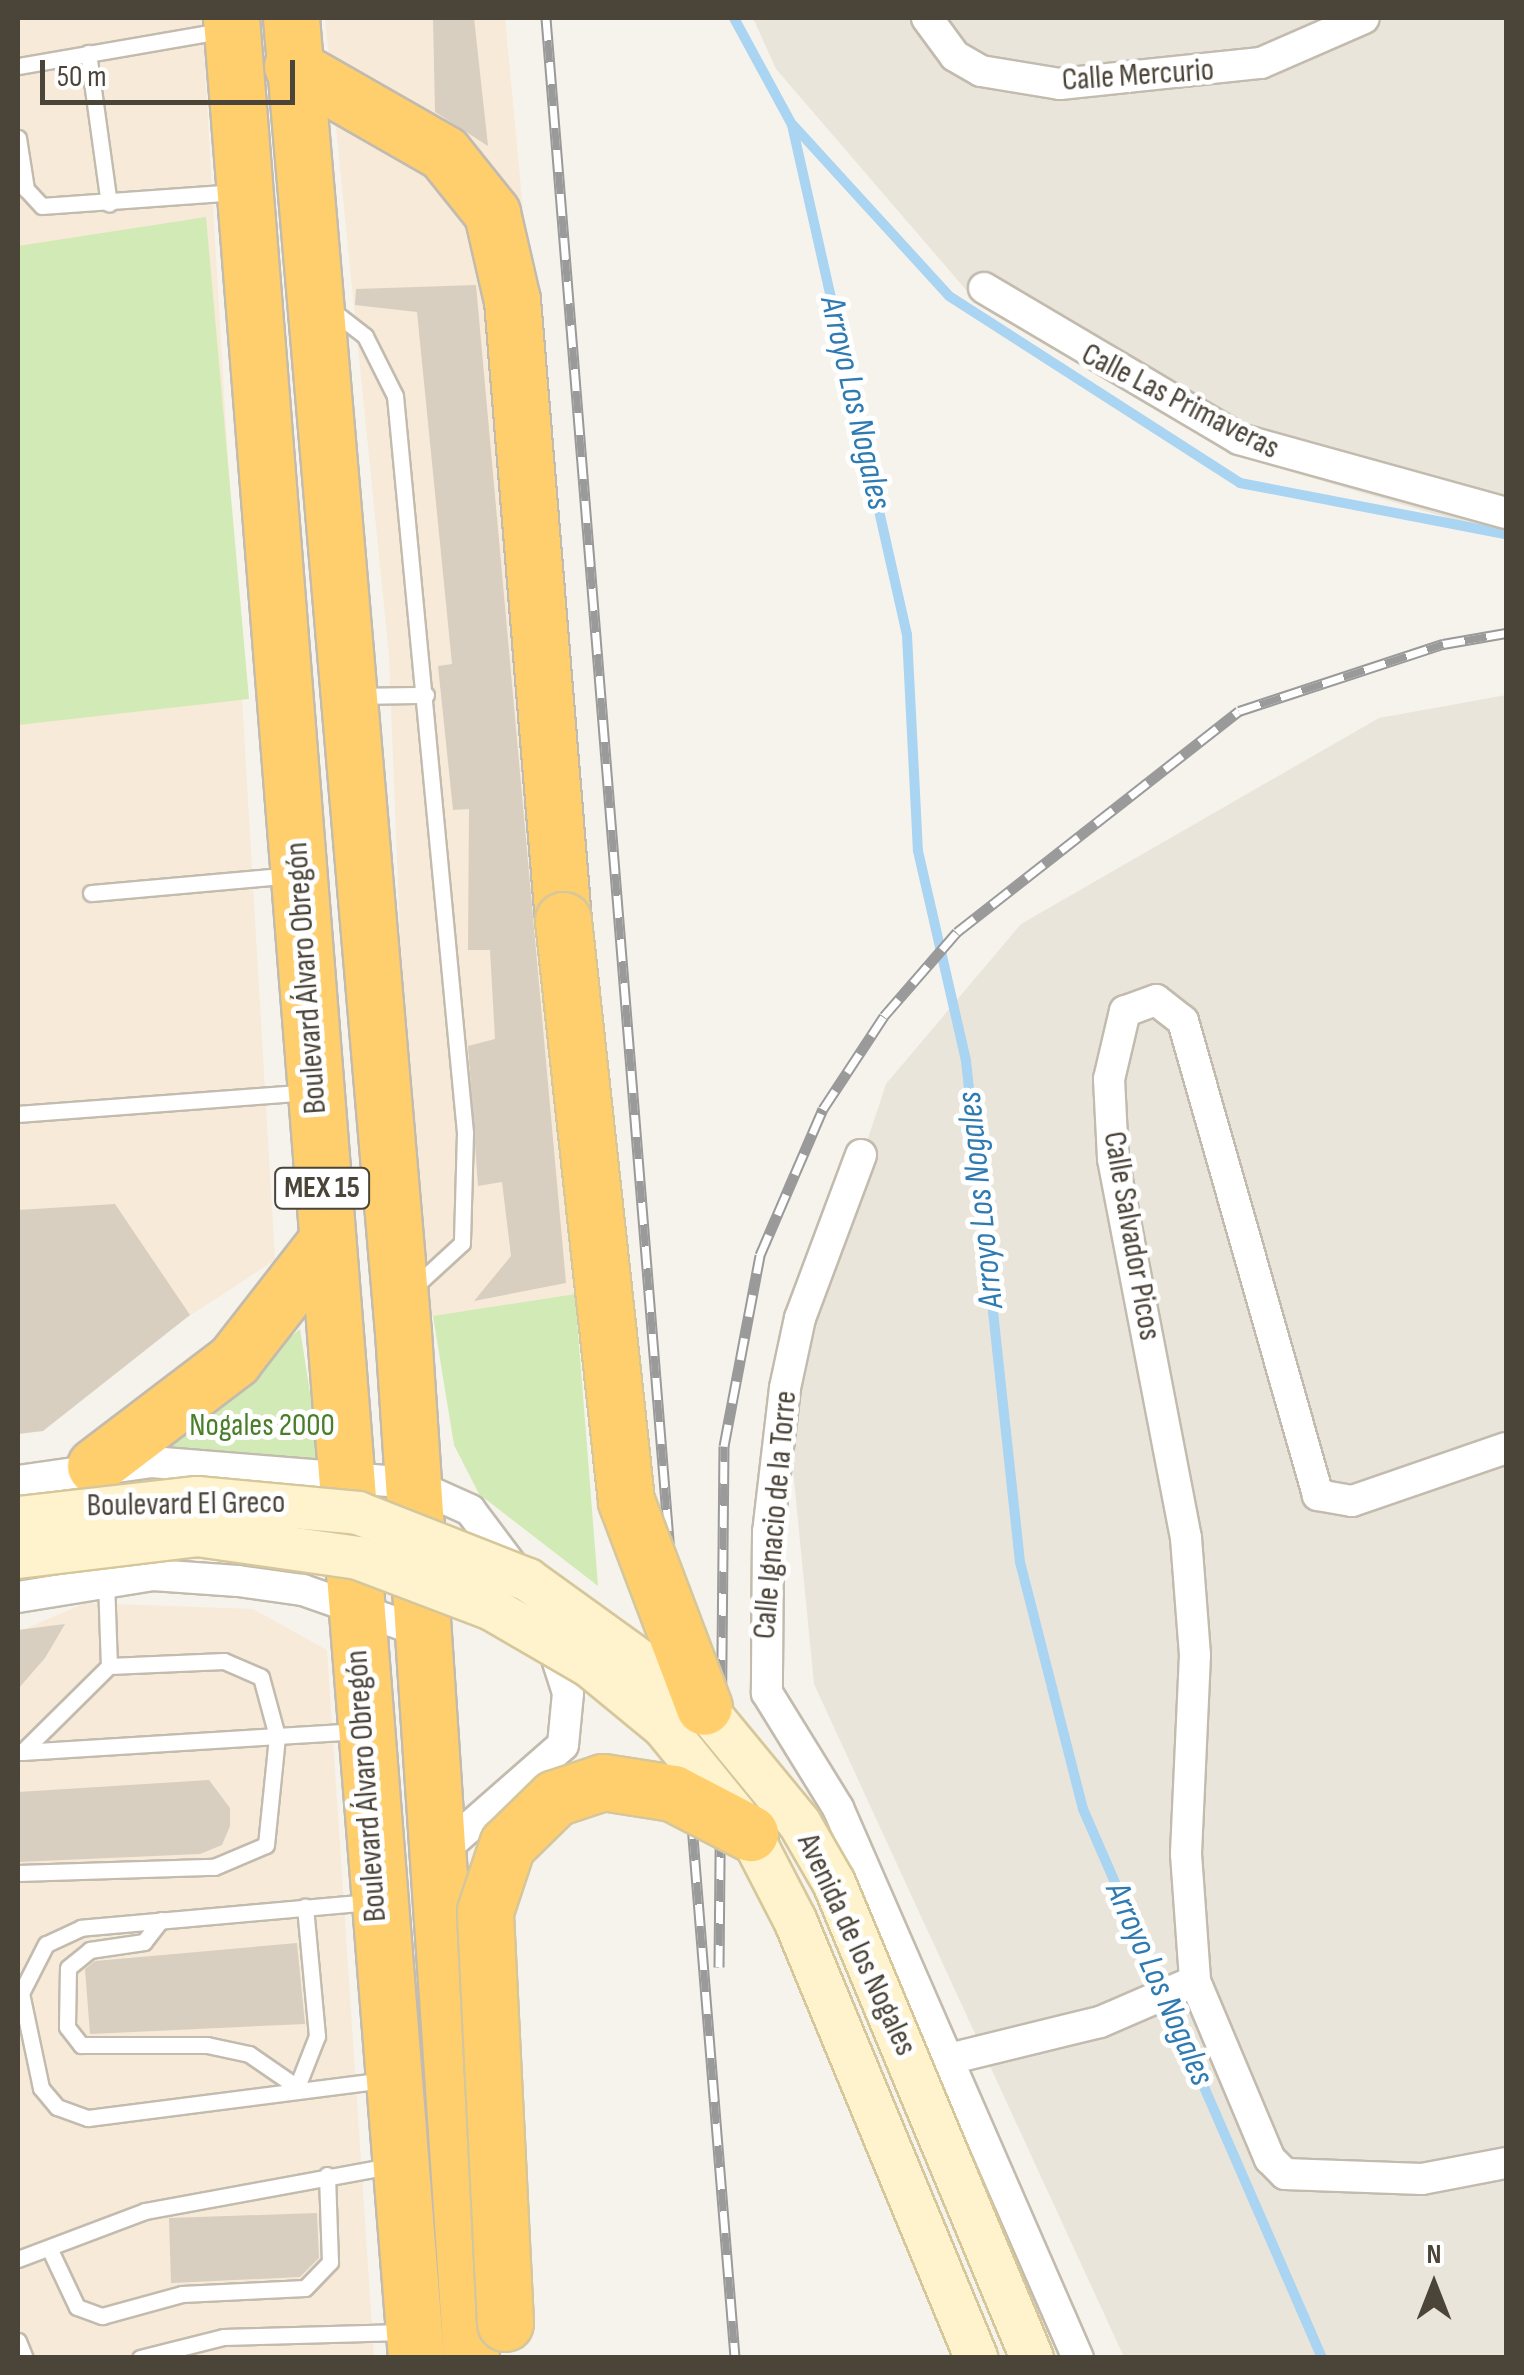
<!DOCTYPE html>
<html>
<head>
<meta charset="utf-8">
<style>
	body { margin:0 }
	#map { position:relative; width:1524px; height:2375px; overflow:hidden; background:#f6f3ec; font-family:"Sofia Sans Condensed",sans-serif }
	div>[style] { position:absolute }
	.residential>* { inset:0; background:#eae5da }
	.commercial>* { inset:0; background:#f7ead8 }
	.green>* { inset:0; background:#d2eab5 }
	.stream>* { height:10px; margin:-5px; padding:0 5px; transform-origin:5px; border-radius:5px; background:#a9d4f2 }
	.building>* { inset:0; background:#d8cfc1 }
	.roads { filter:drop-shadow(2px 0 #c2bbae) drop-shadow(-2px 0 #c2bbae) drop-shadow(0 2px #c2bbae) drop-shadow(0 -2px #c2bbae) }
	.lane>* { height:15px; margin:-7.5px; padding:0 7.5px; transform-origin:7.5px; border-radius:7.5px; background:#fff }
	.street>* { height:30px; margin:-15px; padding:0 15px; transform-origin:15px; border-radius:15px; background:#fff }
	.highway>* { height:55px; margin:-27.5px; padding:0 27.5px; transform-origin:27.5px; border-radius:27.5px; background:#ffcf6e }
	.rail>* { height:11px; margin-top:-5.5px; transform-origin:0; background:repeating-linear-gradient(90deg,#fff 0 22px,#9a9a9a 0 44px); box-sizing:border-box; border-block:2px solid #9a9a9a }
	.bridges { filter:drop-shadow(2px 0 #d6c79b) drop-shadow(-2px 0 #d6c79b) drop-shadow(0 2px #d6c79b) drop-shadow(0 -2px #d6c79b) }
	.secondary-bridge>* { height:42px; margin:-21px; padding:0 21px; transform-origin:21px; border-radius:21px; background:#fff3cd }
	.highway-bridge>* { height:55px; margin:-27.5px; padding:0 27.5px; transform-origin:27.5px; border-radius:27.5px; background:#ffcf6e }
	span { translate:-50% -50%; white-space:nowrap; text-align:center; line-height:1.15; -webkit-text-stroke:10px #fff; paint-order:stroke }
	.shield-label span { padding:2px 8px; background:#fff; border:2px solid; border-radius:8px; -webkit-text-stroke-width:0 }
	.shield-label { font-size:30px; color:#4b4439; font-weight:700 }
	.street-label { font-size:32px; color:#4b4439 }
	.park-label { font-size:32px; color:#4a7f2a }
	.water-label { font-size:35px; color:#2e7ab2; font-style:italic }
	.frame { position:absolute; inset:0; border:20px solid #4b4439; pointer-events:none }
	.north { position:absolute; left:1384px; top:2235px; width:100px; height:100px; -webkit-text-stroke:8px #fff; paint-order:stroke; rotate:0deg; font-size:28px; font-weight:700; line-height:40px; text-align:center; color:#4b4439 }
	.north::after { content:''; display:block; margin:auto; width:35px; height:45px; background:#4b4439; clip-path:polygon(50% 0,100% 100%,50% 72%,0 100%) }
	.scale { position:absolute; left:40px; top:60px; width:255px; height:45px; box-sizing:border-box; border:5px solid #4b4439; border-top:0; padding-left:12px; font-size:30px; line-height:35px; white-space:nowrap; color:#4b4439; -webkit-text-stroke:8px #fff; paint-order:stroke }
</style>
</head>
<body>
<div id="map">
	<div class="residential">
		<i style="clip-path:polygon(753px 18px,1506px 18px,1506px 535px,1254px 461px,967px 291px,776px 69px)"></i>
		<i style="clip-path:polygon(1506px 695px,1506px 2357px,1124px 2357px,814px 1684px,785px 1388px,886px 1084px,1021px 924px,1379px 718px)"></i>
	</div>
	<div class="commercial">
		<i style="clip-path:polygon(18px 18px,202px 18px,275px 1260px,18px 1428px)"></i>
		<i style="clip-path:polygon(325px 18px,505px 18px,592px 943px,575px 1294px,415px 1319px,389px 656px)"></i>
		<i style="clip-path:polygon(85px 1603px,253px 1609px,327px 1650px,374px 2357px,18px 2357px,18px 1632px)"></i>
	</div>
	<div class="green">
		<i style="clip-path:polygon(206px 217px,249px 699px,18px 725px,18px 246px)"></i>
		<i style="clip-path:polygon(575px 1294px,598px 1586px,479px 1494px,454px 1445px,433px 1316px)"></i>
		<i style="clip-path:polygon(300px 1329px,324px 1482px,120px 1467px,211px 1404px)"></i>
	</div>
	<div class="stream">
		<i style="left:734px;top:18px;width:122px;rotate:61.5deg"></i>
		<i style="left:792px;top:125px;width:523px;rotate:77.29deg"></i>
		<i style="left:907px;top:635px;width:216px;rotate:87.1deg"></i>
		<i style="left:918px;top:851px;width:215px;rotate:77.1deg"></i>
		<i style="left:966px;top:1061px;width:504px;rotate:83.85deg"></i>
		<i style="left:1020px;top:1562px;width:255px;rotate:75.7deg"></i>
		<i style="left:1083px;top:1809px;width:599px;rotate:66.47deg"></i>
		<i style="left:793px;top:125px;width:231px;rotate:47.6deg"></i>
		<i style="left:949px;top:296px;width:346px;rotate:32.7deg"></i>
		<i style="left:1240px;top:483px;width:271px;rotate:10.9deg"></i>
	</div>
	<div class="building">
		<i style="clip-path:polygon(433px 18px,474px 18px,488px 146px,435px 112px)"></i>
		<i style="clip-path:polygon(476px 285px,566px 1283px,474px 1301px,511px 1256px,502px 1182px,478px 1186px,468px 1046px,495px 1039px,490px 950px,468px 950px,469px 809px,453px 810px,438px 666px,452px 664px,417px 312px,355px 305px,356px 289px)"></i>
		<i style="clip-path:polygon(115px 1204px,190px 1315px,43px 1431px,18px 1434px,18px 1210px)"></i>
		<i style="clip-path:polygon(65px 1624px,45px 1658px,18px 1689px,18px 1630px)"></i>
		<i style="clip-path:polygon(209px 1780px,230px 1808px,230px 1826px,222px 1845px,200px 1854px,18px 1862px,18px 1792px)"></i>
		<i style="clip-path:polygon(297px 1943px,305px 2024px,90px 2034px,85px 1969px,95px 1961px)"></i>
		<i style="clip-path:polygon(317px 2213px,319px 2258px,300px 2277px,171px 2283px,169px 2218px)"></i>
	</div>
	<div class="roads">
		<div class="lane">
			<i style="left:88px;top:53px;width:152px;rotate:82.1deg"></i>
			<i style="left:18px;top:66px;width:206px;rotate:-9.8deg"></i>
			<i style="left:18px;top:138px;width:52px;rotate:81.1deg"></i>
			<i style="left:26px;top:189px;width:23px;rotate:47deg"></i>
			<i style="left:42px;top:206px;width:195px;rotate:-4.1deg"></i>
			<i style="left:330px;top:309px;width:44px;rotate:37.6deg"></i>
			<i style="left:365px;top:336px;width:67px;rotate:63.4deg"></i>
			<i style="left:395px;top:396px;width:740px;rotate:84.57deg"></i>
			<i style="left:465px;top:1133px;width:110px;rotate:91.6deg"></i>
			<i style="left:462px;top:1243px;width:68px;rotate:137.4deg"></i>
			<i style="left:360px;top:696px;width:66px;rotate:-0.9deg"></i>
			<i style="left:91px;top:893px;width:201px;rotate:-5.1deg"></i>
			<i style="left:18px;top:1114px;width:291px;rotate:-4.3deg"></i>
			<i style="left:106px;top:1581px;width:85px;rotate:88deg"></i>
			<i style="left:18px;top:1873px;width:196px;rotate:-1.8deg"></i>
			<i style="left:214px;top:1867px;width:56px;rotate:-22.9deg"></i>
			<i style="left:266px;top:1845px;width:110px;rotate:-84.2deg"></i>
			<i style="left:277px;top:1736px;width:61px;rotate:-105.2deg"></i>
			<i style="left:261px;top:1677px;width:40px;rotate:-156.6deg"></i>
			<i style="left:224px;top:1661px;width:115px;rotate:177.5deg"></i>
			<i style="left:109px;top:1666px;width:122px;rotate:135.3deg"></i>
			<i style="left:22px;top:1752px;width:256px;rotate:-3.6deg"></i>
			<i style="left:277px;top:1736px;width:83px;rotate:-3.4deg"></i>
			<i style="left:370px;top:1902px;width:290px;rotate:174.9deg"></i>
			<i style="left:81px;top:1928px;width:38px;rotate:155deg"></i>
			<i style="left:46px;top:1944px;width:55px;rotate:117deg"></i>
			<i style="left:21px;top:1993px;width:97px;rotate:78.1deg"></i>
			<i style="left:41px;top:2088px;width:25px;rotate:50deg"></i>
			<i style="left:57px;top:2107px;width:33px;rotate:20deg"></i>
			<i style="left:88px;top:2118px;width:300px;rotate:-7.3deg"></i>
			<i style="left:161px;top:1920px;width:28px;rotate:128deg"></i>
			<i style="left:144px;top:1942px;width:55px;rotate:171.6deg"></i>
			<i style="left:90px;top:1950px;width:28px;rotate:141deg"></i>
			<i style="left:68px;top:1968px;width:59px;rotate:91deg"></i>
			<i style="left:67px;top:2027px;width:23px;rotate:52deg"></i>
			<i style="left:81px;top:2045px;width:126px"></i>
			<i style="left:207px;top:2045px;width:43px;rotate:12.1deg"></i>
			<i style="left:249px;top:2054px;width:58px;rotate:34.5deg"></i>
			<i style="left:297px;top:2087px;width:55px;rotate:-68.6deg"></i>
			<i style="left:317px;top:2036px;width:130px;rotate:-95.3deg"></i>
			<i style="left:50px;top:2250px;width:63px;rotate:64.7deg"></i>
			<i style="left:77px;top:2307px;width:27px;rotate:20deg"></i>
			<i style="left:102px;top:2316px;width:83px;rotate:-15.4deg"></i>
			<i style="left:182px;top:2294px;width:123px;rotate:-2.8deg"></i>
			<i style="left:305px;top:2288px;width:36px;rotate:-46deg"></i>
			<i style="left:330px;top:2262px;width:87px;rotate:-92deg"></i>
			<i style="left:18px;top:2259px;width:136px;rotate:-20.7deg"></i>
			<i style="left:145px;top:2211px;width:249px;rotate:-10.4deg"></i>
			<i style="left:18px;top:2341px;width:18px;rotate:68deg"></i>
			<i style="left:140px;top:2358px;width:86px;rotate:-14.2deg"></i>
			<i style="left:223px;top:2337px;width:180px;rotate:-1.6deg"></i>
		</div>
		<div class="street">
			<i style="left:927px;top:18px;width:47px;rotate:53.6deg"></i>
			<i style="left:955px;top:56px;width:30px;rotate:30deg"></i>
			<i style="left:981px;top:71px;width:80px;rotate:9.3deg"></i>
			<i style="left:1060px;top:84px;width:202px;rotate:-6deg"></i>
			<i style="left:1261px;top:63px;width:112px;rotate:-23.6deg"></i>
			<i style="left:984px;top:288px;width:296px;rotate:30.6deg"></i>
			<i style="left:1239px;top:439px;width:277px;rotate:15.5deg"></i>
			<i style="left:861px;top:1155px;width:174px;rotate:110.5deg"></i>
			<i style="left:800px;top:1318px;width:72px;rotate:102.1deg"></i>
			<i style="left:785px;top:1388px;width:145px;rotate:96.7deg"></i>
			<i style="left:768px;top:1532px;width:161px;rotate:90.4deg"></i>
			<i style="left:767px;top:1693px;width:135px;rotate:58.3deg"></i>
			<i style="left:838px;top:1808px;width:600px;rotate:66.43deg"></i>
			<i style="left:1506px;top:1448px;width:163px;rotate:161deg"></i>
			<i style="left:1352px;top:1501px;width:35px;rotate:-170deg"></i>
			<i style="left:1318px;top:1495px;width:493px;rotate:-105.9deg"></i>
			<i style="left:1183px;top:1021px;width:34px;rotate:-142deg"></i>
			<i style="left:1156px;top:1000px;width:33px;rotate:160deg"></i>
			<i style="left:1125px;top:1011px;width:70px;rotate:103.2deg"></i>
			<i style="left:1109px;top:1079px;width:80px;rotate:87.1deg"></i>
			<i style="left:1113px;top:1159px;width:386px;rotate:79.1deg"></i>
			<i style="left:1186px;top:1538px;width:117px;rotate:85.6deg"></i>
			<i style="left:1195px;top:1655px;width:199px;rotate:92.6deg"></i>
			<i style="left:1186px;top:1854px;width:127px;rotate:85.9deg"></i>
			<i style="left:1195px;top:1981px;width:193px;rotate:67.2deg"></i>
			<i style="left:1270px;top:2159px;width:21px;rotate:45deg"></i>
			<i style="left:1285px;top:2174px;width:137px;rotate:2.1deg"></i>
			<i style="left:1422px;top:2179px;width:86px;rotate:-10.8deg"></i>
			<i style="left:18px;top:1481px;width:134px;rotate:-8.1deg"></i>
			<i style="left:151px;top:1462px;width:260px;rotate:4.6deg"></i>
			<i style="left:410px;top:1483px;width:66px;rotate:24.2deg"></i>
			<i style="left:470px;top:1510px;width:85px;rotate:53.1deg"></i>
			<i style="left:18px;top:1597px;width:137px;rotate:-9.3deg"></i>
			<i style="left:153px;top:1575px;width:85px;rotate:4deg"></i>
			<i style="left:238px;top:1581px;width:66px;rotate:7.9deg"></i>
			<i style="left:303px;top:1590px;width:121px;rotate:19.3deg"></i>
			<i style="left:434px;top:1858px;width:171px;rotate:-41.2deg"></i>
			<i style="left:563px;top:1745px;width:52px;rotate:-84.5deg"></i>
			<i style="left:568px;top:1693px;width:59px;rotate:-107.8deg"></i>
			<i style="left:945px;top:2060px;width:160px;rotate:-13.8deg"></i>
			<i style="left:1100px;top:2022px;width:103px;rotate:-23.3deg"></i>
		</div>
		<div class="highway">
			<i style="left:231px;top:18px;width:2347px;rotate:85.48deg"></i>
			<i style="left:291px;top:18px;width:1319px;rotate:85.13deg"></i>
			<i style="left:403px;top:1332px;width:1028px;rotate:86.21deg"></i>
			<i style="left:292px;top:66px;width:175px;rotate:29.8deg"></i>
			<i style="left:444px;top:153px;width:77px;rotate:51.3deg"></i>
			<i style="left:492px;top:213px;width:89px;rotate:77.1deg"></i>
			<i style="left:512px;top:300px;width:622px;rotate:85.3deg"></i>
			<i style="left:95px;top:1466px;width:175px;rotate:-37.3deg"></i>
			<i style="left:234px;top:1360px;width:150px;rotate:-52.1deg"></i>
		</div>
	</div>
	<div class="rail">
		<i style="left:546px;top:18px;width:2348px;rotate:85.38deg"></i>
		<i style="left:719px;top:1967px;width:521px;rotate:-89.45deg"></i>
		<i style="left:724px;top:1446px;width:194px;rotate:-79.3deg"></i>
		<i style="left:760px;top:1255px;width:159px;rotate:-66.7deg"></i>
		<i style="left:823px;top:1109px;width:111px;rotate:-56.7deg"></i>
		<i style="left:884px;top:1016px;width:111px;rotate:-49deg"></i>
		<i style="left:957px;top:932px;width:358px;rotate:-38.1deg"></i>
		<i style="left:1239px;top:711px;width:215px;rotate:-18.2deg"></i>
		<i style="left:1443px;top:644px;width:64px;rotate:-9.9deg"></i>
	</div>
	<div class="bridges">
		<div class="secondary-bridge">
			<i style="left:18px;top:1518px;width:180px;rotate:-6.4deg"></i>
			<i style="left:197px;top:1498px;width:162px;rotate:5.3deg"></i>
			<i style="left:358px;top:1513px;width:183px;rotate:21.5deg"></i>
			<i style="left:528px;top:1580px;width:217px;rotate:35.8deg"></i>
			<i style="left:704px;top:1707px;width:151px;rotate:50.6deg"></i>
			<i style="left:800px;top:1824px;width:68px;rotate:60deg"></i>
			<i style="left:834px;top:1883px;width:515px;rotate:67.37deg"></i>
			<i style="left:18px;top:1557px;width:180px;rotate:-7deg"></i>
			<i style="left:197px;top:1535px;width:163px;rotate:8.1deg"></i>
			<i style="left:358px;top:1558px;width:143px;rotate:20.8deg"></i>
			<i style="left:492px;top:1609px;width:113px;rotate:30.2deg"></i>
			<i style="left:590px;top:1666px;width:96px;rotate:39.5deg"></i>
			<i style="left:664px;top:1727px;width:136px;rotate:50.9deg"></i>
			<i style="left:750px;top:1833px;width:98px;rotate:62.7deg"></i>
			<i style="left:795px;top:1920px;width:474px;rotate:67.5deg"></i>
		</div>
		<div class="highway-bridge">
			<i style="left:563px;top:920px;width:584px;rotate:83.81deg"></i>
			<i style="left:626px;top:1501px;width:220px;rotate:69.3deg"></i>
			<i style="left:505px;top:2323px;width:412px;rotate:-92.8deg"></i>
			<i style="left:485px;top:1911px;width:70px;rotate:-71.6deg"></i>
			<i style="left:507px;top:1845px;width:67px;rotate:-44.4deg"></i>
			<i style="left:555px;top:1798px;width:51px;rotate:-18.4deg"></i>
			<i style="left:603px;top:1782px;width:71px;rotate:8.9deg"></i>
			<i style="left:673px;top:1793px;width:87px;rotate:27.5deg"></i>
		</div>
	</div>
	<div class="shield-label">
		<span style="left:322px;top:1188px">MEX 15</span>
	</div>
	<div class="street-label">
		<span style="left:1138px;top:76px;rotate:-4deg">Calle Mercurio</span>
		<span style="left:1180px;top:402px;rotate:27deg">Calle Las Primaveras</span>
		<span style="left:307px;top:978px;rotate:-94deg">Boulevard Álvaro Obregón</span>
		<span style="left:1131px;top:1236px;rotate:80deg">Calle Salvador Picos</span>
		<span style="left:186px;top:1505px;rotate:-1deg">Boulevard El Greco</span>
		<span style="left:776px;top:1515px;rotate:-85deg">Calle Ignacio de la Torre</span>
		<span style="left:367px;top:1786px;rotate:-94deg">Boulevard Álvaro Obregón</span>
		<span style="left:856px;top:1945px;rotate:65deg">Avenida de los Nogales</span>
	</div>
	<div class="park-label">
		<span style="left:262px;top:1426px">Nogales 2000</span>
	</div>
	<div class="water-label">
		<span style="left:855px;top:403px;rotate:77deg">Arroyo Los Nogales</span>
		<span style="left:981px;top:1200px;rotate:-96deg">Arroyo Los Nogales</span>
		<span style="left:1159px;top:1984px;rotate:66deg">Arroyo Los Nogales</span>
	</div>
	<div class="frame"></div>
	<div class="north">N</div>
	<div class="scale">50 m</div>
</div>
</body>
</html>
